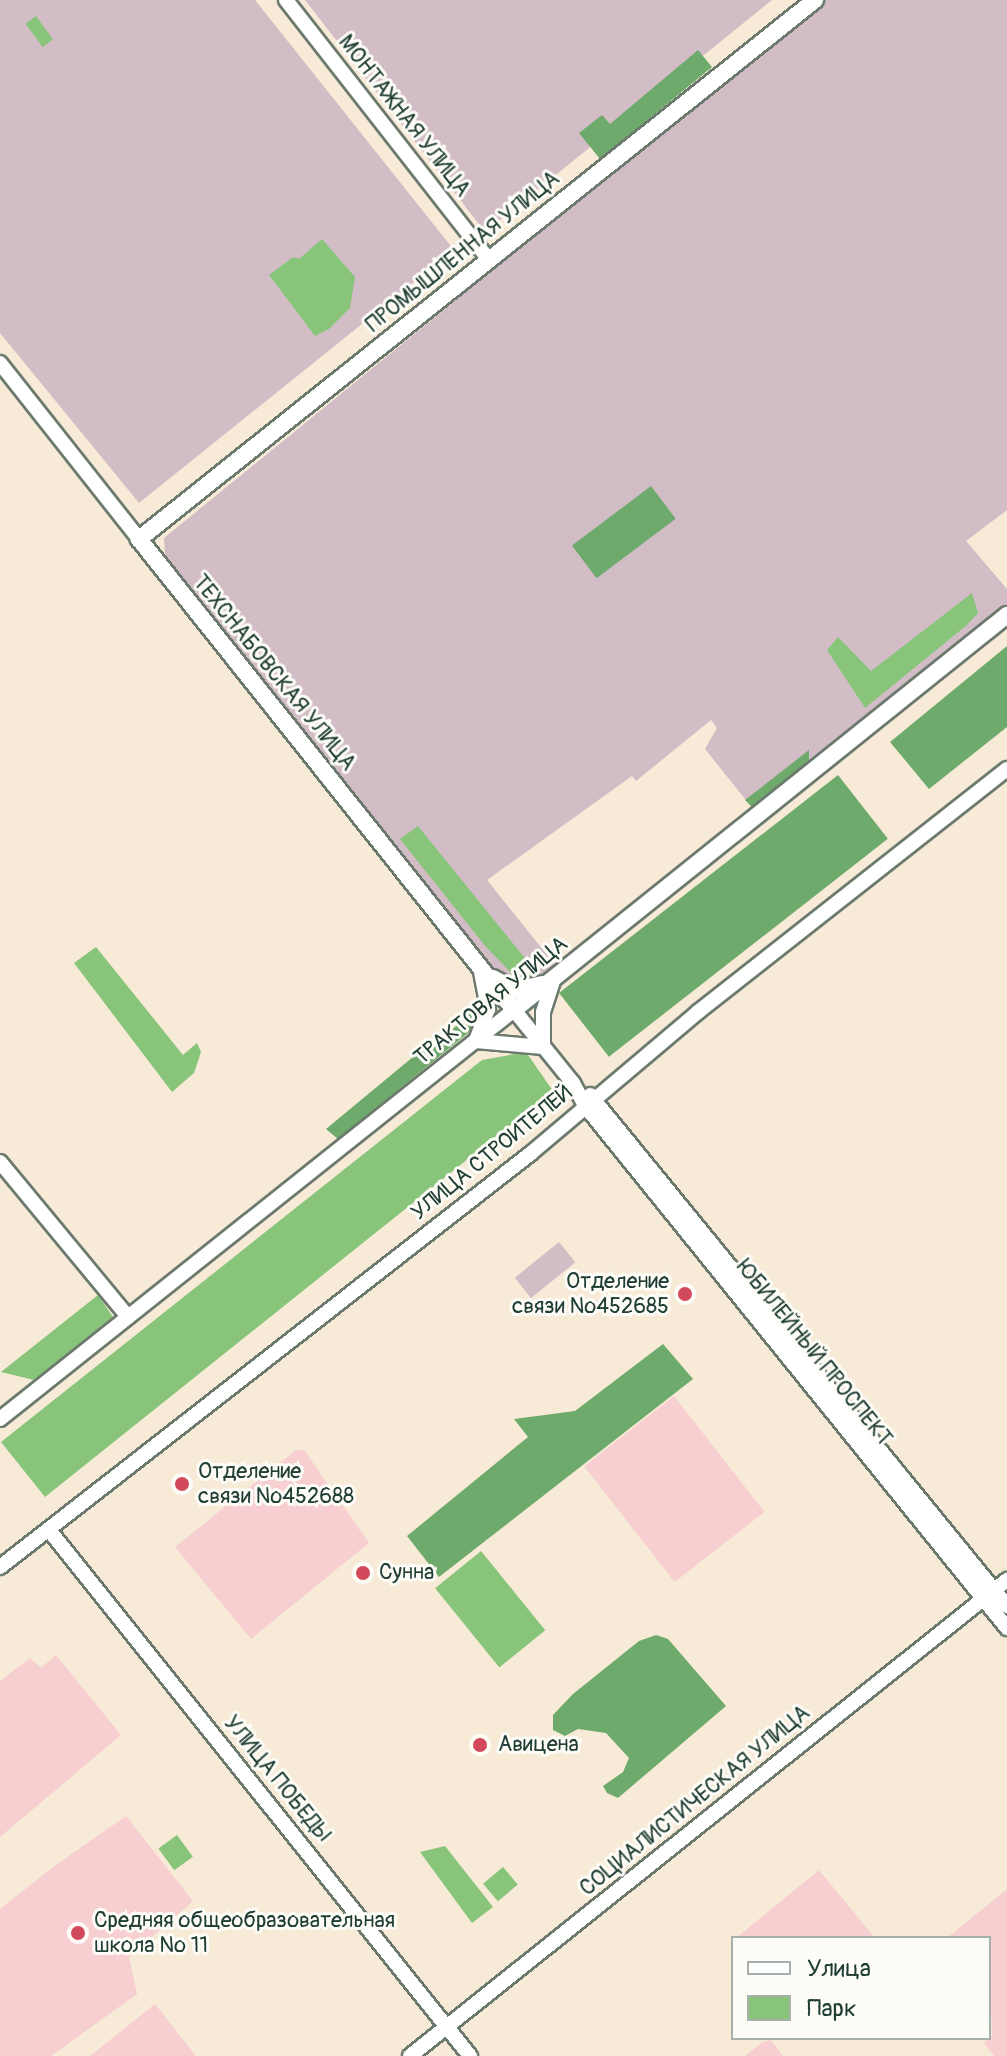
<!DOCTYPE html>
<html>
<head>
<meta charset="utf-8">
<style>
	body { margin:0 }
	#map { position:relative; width:1007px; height:2056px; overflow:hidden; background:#f7ead7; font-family:Pangolin,sans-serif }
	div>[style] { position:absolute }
	.built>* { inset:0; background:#f7cfd1; transform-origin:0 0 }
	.industrial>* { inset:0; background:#d2bdc6; transform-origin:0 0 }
	.green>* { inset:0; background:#88c57b; transform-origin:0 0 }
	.forest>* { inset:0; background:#6eaa6b; transform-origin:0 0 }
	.roads { filter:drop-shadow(2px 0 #6b7a6d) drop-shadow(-2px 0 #6b7a6d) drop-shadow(0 2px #6b7a6d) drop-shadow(0 -2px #6b7a6d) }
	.secondary>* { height:14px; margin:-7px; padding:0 7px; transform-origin:7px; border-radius:7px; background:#fff }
	.primary>* { height:16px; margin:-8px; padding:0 8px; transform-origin:8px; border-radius:8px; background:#fff }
	.dots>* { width:22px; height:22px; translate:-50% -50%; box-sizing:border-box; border:4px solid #fdfcf7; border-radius:50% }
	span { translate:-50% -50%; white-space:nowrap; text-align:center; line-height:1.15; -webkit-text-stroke:6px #fdfcf7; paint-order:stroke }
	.street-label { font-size:22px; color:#1f3d34 }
	.poi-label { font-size:22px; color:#1f3d34 }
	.right { translate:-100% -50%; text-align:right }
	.left { translate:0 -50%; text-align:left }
	.legend { position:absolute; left:731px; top:1936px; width:260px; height:104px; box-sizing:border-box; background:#fdfcf7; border:2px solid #a4b0a9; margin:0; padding:10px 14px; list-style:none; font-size:24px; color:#1f3d34 }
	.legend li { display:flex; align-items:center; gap:16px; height:40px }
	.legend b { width:40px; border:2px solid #a4b0a9 }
</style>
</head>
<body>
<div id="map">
	<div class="built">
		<i style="left:674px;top:1396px;width:147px;height:114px;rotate:52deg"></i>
		<i style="clip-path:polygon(296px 1450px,304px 1450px,369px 1543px,251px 1639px,175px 1547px)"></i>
		<i style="clip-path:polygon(56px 1655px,121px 1735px,0 1837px,0 1681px,30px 1658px,41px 1668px)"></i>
		<i style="clip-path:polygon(126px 1816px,193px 1901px,129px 1957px,137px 1994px,51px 2056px,0 2056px,0 1909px,53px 1867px)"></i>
		<i style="clip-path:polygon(819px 1870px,875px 1938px,736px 1938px)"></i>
		<i style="clip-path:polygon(1007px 1889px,1007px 2056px,994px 2056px,984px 2043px,992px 2036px,989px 1938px,947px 1938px)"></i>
		<i style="clip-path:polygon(155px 2004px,196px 2056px,90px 2056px)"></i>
		<i style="clip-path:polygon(771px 2040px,783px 2056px,745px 2056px,763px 2042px)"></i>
	</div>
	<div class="industrial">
		<i style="clip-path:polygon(0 0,255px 0,454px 250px,139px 503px,0 333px)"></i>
		<i style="clip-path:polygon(305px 0,772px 0,485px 232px)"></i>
		<i style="clip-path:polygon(824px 0,1007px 0,1007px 510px,966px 541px,1007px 589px,1007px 609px,753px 809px,705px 749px,717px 728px,711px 720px,636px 781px,632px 776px,487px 880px,556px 966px,528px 986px,494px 973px,176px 579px,165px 556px,164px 538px)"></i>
		<i style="left:559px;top:1242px;width:26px;height:57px;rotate:51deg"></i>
	</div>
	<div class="green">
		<i style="left:36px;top:16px;width:29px;height:13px;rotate:54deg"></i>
		<i style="clip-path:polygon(322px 239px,355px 277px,350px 308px,329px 329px,315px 336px,269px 275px,293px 257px,299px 259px)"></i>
		<i style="clip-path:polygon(972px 593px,978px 613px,967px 625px,865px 708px,827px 650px,838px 637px,871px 671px)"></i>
		<i style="clip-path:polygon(418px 826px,537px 973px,526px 981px,514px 976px,486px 947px,400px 839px)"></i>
		<i style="clip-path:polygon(96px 947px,183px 1055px,197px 1043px,201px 1052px,194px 1073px,172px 1092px,74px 963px)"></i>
		<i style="clip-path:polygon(526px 1052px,553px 1091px,45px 1497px,1px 1442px,482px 1060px)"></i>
		<i style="clip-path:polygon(98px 1295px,113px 1317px,34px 1380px,1px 1372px)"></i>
		<i style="left:481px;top:1551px;width:102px;height:59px;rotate:51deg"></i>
		<i style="left:177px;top:1835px;width:27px;height:23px;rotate:54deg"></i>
		<i style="clip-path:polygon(445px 1846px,493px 1907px,472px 1923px,420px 1852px)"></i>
		<i style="left:503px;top:1867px;width:23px;height:26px;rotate:50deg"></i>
	</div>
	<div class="forest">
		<i style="clip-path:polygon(698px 50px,712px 67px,600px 159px,579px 133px,602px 115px,610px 124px)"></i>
		<i style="left:651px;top:486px;width:41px;height:99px;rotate:53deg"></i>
		<i style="clip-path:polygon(1007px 646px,1007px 727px,929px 789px,890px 742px)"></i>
		<i style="clip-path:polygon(809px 750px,809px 761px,752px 807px,745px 800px)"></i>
		<i style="left:838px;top:775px;width:81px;height:354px;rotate:52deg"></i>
		<i style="clip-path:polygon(475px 1008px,478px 1021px,468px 1033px,338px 1139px,326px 1129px,431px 1042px,435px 1046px)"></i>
		<i style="clip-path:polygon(663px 1344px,693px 1379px,439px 1577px,407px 1536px,528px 1437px,514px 1419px,575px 1411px)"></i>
		<i style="clip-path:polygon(656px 1635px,668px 1639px,726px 1706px,618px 1798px,607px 1793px,603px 1786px,623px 1772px,629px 1758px,606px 1733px,578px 1729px,565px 1736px,553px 1730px,553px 1715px,573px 1694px,639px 1641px)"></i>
	</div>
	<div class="roads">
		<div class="secondary">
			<i style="left:286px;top:0;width:328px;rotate:52deg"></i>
			<i style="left:0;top:363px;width:224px;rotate:51.7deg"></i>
			<i style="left:481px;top:972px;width:38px;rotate:79deg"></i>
			<i style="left:488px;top:1009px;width:34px;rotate:111deg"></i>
			<i style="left:476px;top:1041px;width:67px;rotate:5.1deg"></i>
			<i style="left:543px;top:1047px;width:35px;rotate:-90deg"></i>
			<i style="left:543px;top:1012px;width:33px;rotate:-72deg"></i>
			<i style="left:590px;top:1095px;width:660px;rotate:50.78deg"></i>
			<i style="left:0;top:1162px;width:201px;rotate:50.4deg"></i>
			<i style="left:0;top:1419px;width:657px;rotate:-38.51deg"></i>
			<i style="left:514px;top:1010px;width:94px;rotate:51.1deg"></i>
			<i style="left:573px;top:1083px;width:27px;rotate:62deg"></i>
			<i style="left:586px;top:1107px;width:670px;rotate:51.06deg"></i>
			<i style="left:49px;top:1530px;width:674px;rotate:51.33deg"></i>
			<i style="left:0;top:1567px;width:672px;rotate:-37.93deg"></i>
			<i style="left:530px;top:1154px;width:220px;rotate:-40.2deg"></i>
			<i style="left:698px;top:1012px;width:393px;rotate:-38.2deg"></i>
			<i style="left:410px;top:2056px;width:764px;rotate:-38.57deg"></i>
		</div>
		<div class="primary">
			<i style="left:815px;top:0;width:865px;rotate:141.43deg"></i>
			<i style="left:139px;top:539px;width:602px;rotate:51.47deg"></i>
			<i style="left:514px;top:1010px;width:632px;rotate:-38.7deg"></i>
			<i style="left:493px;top:978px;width:26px;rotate:28deg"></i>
			<i style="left:516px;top:990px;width:27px;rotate:-13deg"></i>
		</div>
	</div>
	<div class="dots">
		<i style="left:685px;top:1294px;background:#d1495b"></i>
		<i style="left:182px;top:1484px;background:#d1495b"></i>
		<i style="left:363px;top:1573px;background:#d1495b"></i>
		<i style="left:480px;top:1745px;background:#d1495b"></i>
		<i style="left:78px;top:1933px;background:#d1495b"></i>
	</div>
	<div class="street-label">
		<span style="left:404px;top:116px;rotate:52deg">МОНТАЖНАЯ УЛИЦА</span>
		<span style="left:463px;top:252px;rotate:-39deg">ПРОМЫШЛЕННАЯ УЛИЦА</span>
		<span style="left:274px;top:673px;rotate:51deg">ТЕХСНАБОВСКАЯ УЛИЦА</span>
		<span style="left:491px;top:1001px;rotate:-39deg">ТРАКТОВАЯ УЛИЦА</span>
		<span style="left:492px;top:1153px;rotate:-39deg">УЛИЦА СТРОИТЕЛЕЙ</span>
		<span style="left:814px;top:1353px;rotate:51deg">ЮБИЛЕЙНЫЙ ПРОСПЕКТ</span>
		<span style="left:277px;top:1779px;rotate:51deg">УЛИЦА ПОБЕДЫ</span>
		<span style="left:695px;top:1801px;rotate:-39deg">СОЦИАЛИСТИЧЕСКАЯ УЛИЦА</span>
	</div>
	<div class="poi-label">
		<span class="right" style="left:669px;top:1294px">Отделение<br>связи №452685</span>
		<span class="left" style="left:198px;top:1484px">Отделение<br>связи №452688</span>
		<span class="left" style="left:379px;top:1573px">Сунна</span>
		<span class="left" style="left:498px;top:1745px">Авицена</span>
		<span class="left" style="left:94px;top:1933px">Средняя общеобразовательная<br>школа № 11</span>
	</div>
	<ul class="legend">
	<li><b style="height:10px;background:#fff"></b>Улица</li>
	<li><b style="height:22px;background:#88c57b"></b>Парк</li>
	</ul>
</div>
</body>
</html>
